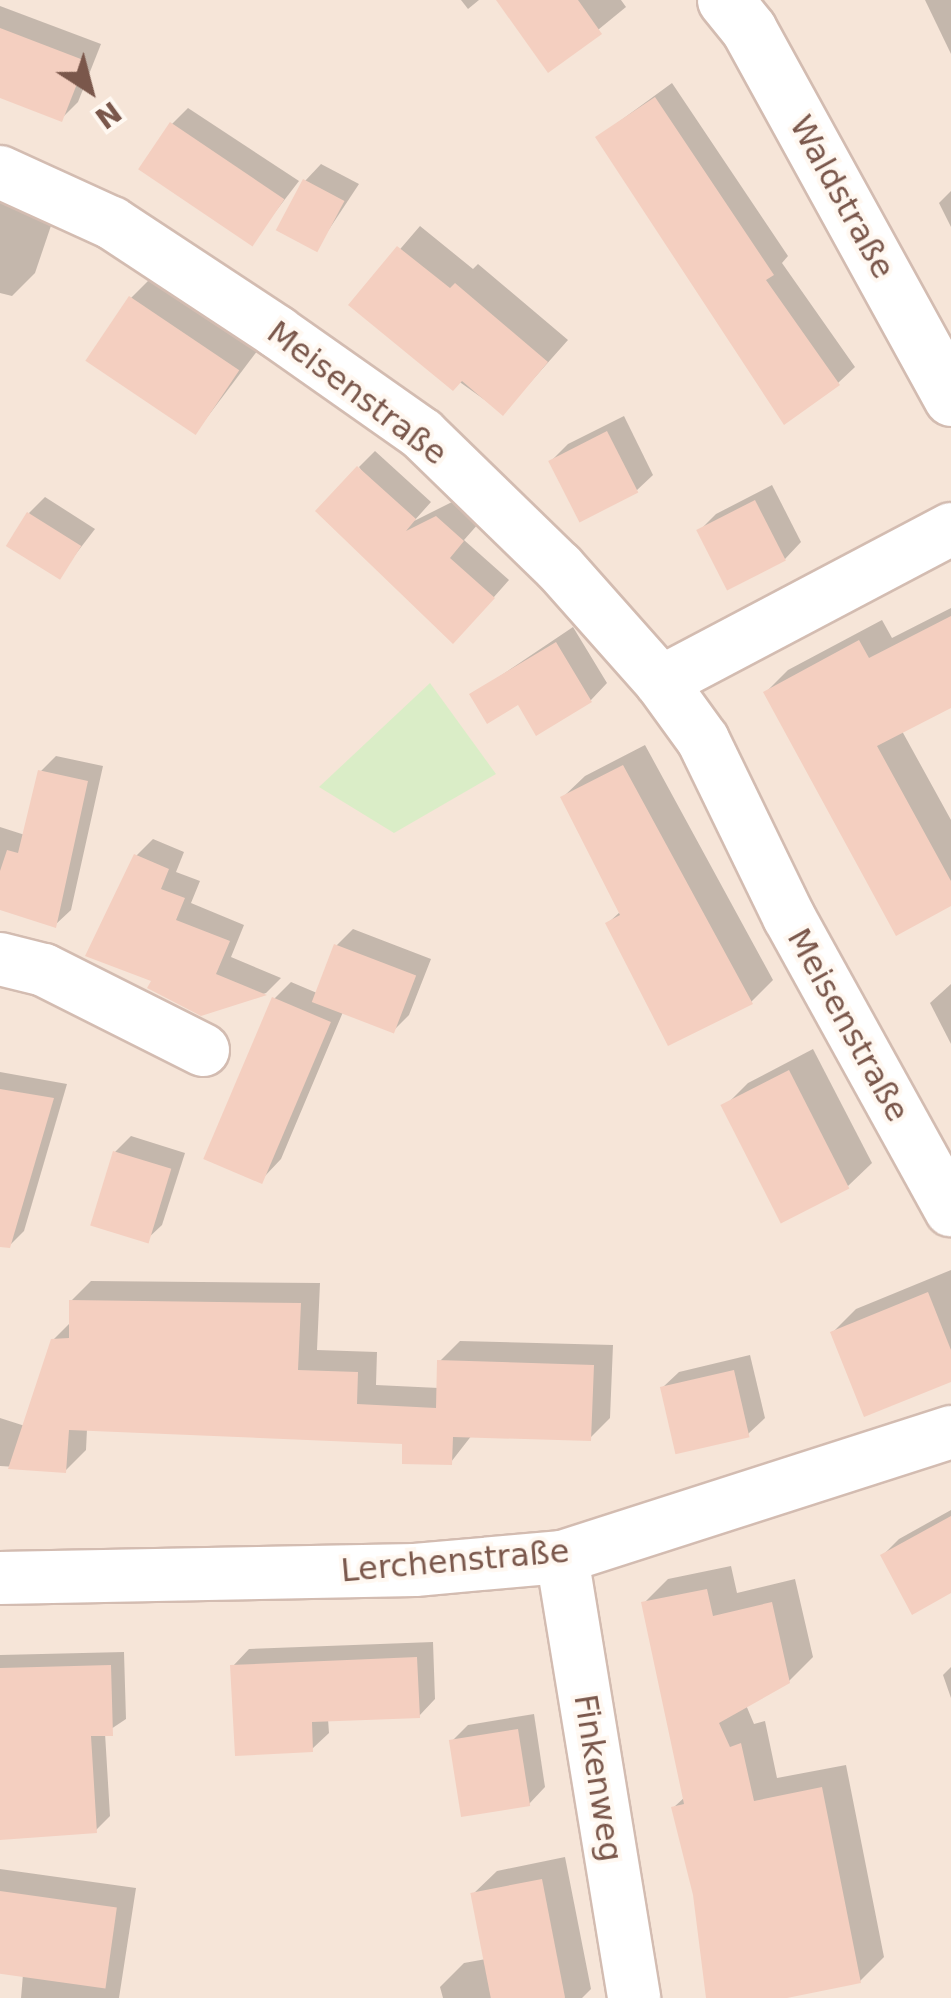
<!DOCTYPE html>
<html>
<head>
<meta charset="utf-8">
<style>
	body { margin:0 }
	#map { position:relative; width:951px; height:1998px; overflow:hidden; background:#fdf4ea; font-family:"DejaVu Sans",sans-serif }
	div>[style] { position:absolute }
	.residential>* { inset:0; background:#f6e5d8; transform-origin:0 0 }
	.green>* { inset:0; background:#daedc7 }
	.shadow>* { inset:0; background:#0003 }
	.building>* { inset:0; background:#f4cfc0; transform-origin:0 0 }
	.roads { filter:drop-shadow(2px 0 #d3bcb1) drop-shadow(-2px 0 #d3bcb1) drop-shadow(0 2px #d3bcb1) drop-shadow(0 -2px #d3bcb1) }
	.street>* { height:52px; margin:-26px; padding:0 26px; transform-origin:26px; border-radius:26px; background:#fff }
	.secondary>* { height:55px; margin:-27.5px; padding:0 27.5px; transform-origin:27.5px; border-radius:27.5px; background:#fff }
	span { translate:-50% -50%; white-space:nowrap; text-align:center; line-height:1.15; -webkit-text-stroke:8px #fff8f1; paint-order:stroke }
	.street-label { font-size:32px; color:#7a574b }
	.north { position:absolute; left:40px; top:40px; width:100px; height:100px; -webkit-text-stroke:8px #fff8f1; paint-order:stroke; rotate:144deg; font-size:28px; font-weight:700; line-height:40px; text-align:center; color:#7a574b }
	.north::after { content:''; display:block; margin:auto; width:35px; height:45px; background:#7a574b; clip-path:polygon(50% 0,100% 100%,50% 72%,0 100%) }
</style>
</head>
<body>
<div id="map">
	<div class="residential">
		<i style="left:0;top:0;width:951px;height:1998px"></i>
	</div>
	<div class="green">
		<i style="clip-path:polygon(430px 683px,496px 774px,394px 833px,319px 787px)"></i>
	</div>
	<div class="shadow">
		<i style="clip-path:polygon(461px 0,479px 0,468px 9px)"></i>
		<i style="clip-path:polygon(499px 0,621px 0,626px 7px,549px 70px)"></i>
		<i style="clip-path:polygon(925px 0,951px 0,951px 54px)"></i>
		<i style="clip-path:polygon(0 6px,101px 44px,78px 102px,61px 119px,0 96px)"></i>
		<i style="clip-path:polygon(672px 83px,788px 256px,782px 263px,855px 367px,838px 383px,598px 137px)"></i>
		<i style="clip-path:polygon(188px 108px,299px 181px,252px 242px,172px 124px)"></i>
		<i style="clip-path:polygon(321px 164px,359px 184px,316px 249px,305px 181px)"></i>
		<i style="clip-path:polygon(951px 191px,951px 227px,939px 203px)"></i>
		<i style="clip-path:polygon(0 193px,56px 211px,35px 273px,12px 296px,0 293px)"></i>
		<i style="clip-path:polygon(420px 226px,473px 269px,478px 264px,568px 340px,503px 413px,352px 305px)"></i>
		<i style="clip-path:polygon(155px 274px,261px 346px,196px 432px,131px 298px)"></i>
		<i style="clip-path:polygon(624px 416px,653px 475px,636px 491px,551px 461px,568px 444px)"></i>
		<i style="clip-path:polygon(375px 451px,431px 502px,414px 521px,454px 501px,479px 523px,464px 540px,509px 580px,470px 624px,359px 467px)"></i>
		<i style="clip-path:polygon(772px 485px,801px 542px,785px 559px,699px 531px,716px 514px)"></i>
		<i style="clip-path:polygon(45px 497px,95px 529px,58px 577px,29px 513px)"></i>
		<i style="clip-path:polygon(951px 608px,951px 705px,902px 731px,951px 820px,951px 903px,766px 692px,788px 670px,882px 620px,892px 638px)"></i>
		<i style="clip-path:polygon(573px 627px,607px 683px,591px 700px,537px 732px,519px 702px,472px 695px)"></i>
		<i style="clip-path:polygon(645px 745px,773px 980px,751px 1002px,608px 923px,621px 911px,563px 797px,585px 776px)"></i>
		<i style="clip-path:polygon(56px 756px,103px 766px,71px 910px,55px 925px,0 907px,0 827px,25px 835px,40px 772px)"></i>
		<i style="clip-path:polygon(153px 839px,184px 852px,176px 872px,200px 881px,191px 903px,244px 925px,231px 957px,281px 978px,266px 993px,201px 1013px,155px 980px,136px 856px)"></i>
		<i style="clip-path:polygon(353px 929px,431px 959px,409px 1015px,393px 1031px,343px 1012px,281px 1159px,265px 1176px,274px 999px,291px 982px,317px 993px,336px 946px)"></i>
		<i style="clip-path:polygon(951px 984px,951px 1044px,930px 1003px)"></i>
		<i style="clip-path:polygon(813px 1049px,872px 1163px,848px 1186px,724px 1107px,748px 1083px)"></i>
		<i style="clip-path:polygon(0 1072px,67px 1084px,24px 1231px,9px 1246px,0 1243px)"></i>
		<i style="clip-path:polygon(131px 1136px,185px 1153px,162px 1225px,145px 1241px,115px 1152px)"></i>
		<i style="clip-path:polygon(951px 1270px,951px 1379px,833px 1332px,856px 1309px)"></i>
		<i style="clip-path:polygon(91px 1281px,320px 1283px,317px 1350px,377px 1352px,376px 1385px,439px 1388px,440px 1361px,460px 1341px,613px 1345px,610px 1418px,590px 1438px,472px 1435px,451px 1462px,405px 1442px,87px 1429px,86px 1450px,66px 1470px,0 1466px,0 1418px,25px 1426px,53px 1340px,71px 1322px,71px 1301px)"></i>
		<i style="clip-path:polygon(750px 1355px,765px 1418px,748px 1434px,662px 1388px,679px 1372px)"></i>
		<i style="clip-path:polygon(951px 1510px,951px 1590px,883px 1555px,899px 1539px)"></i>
		<i style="clip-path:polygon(731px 1566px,737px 1593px,795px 1579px,813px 1657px,789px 1681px,746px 1705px,754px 1724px,765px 1721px,777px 1778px,846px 1765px,884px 1957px,860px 1981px,774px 1998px,708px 1998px,695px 1894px,674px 1807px,685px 1797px,644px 1603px,668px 1579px)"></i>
		<i style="clip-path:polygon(433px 1642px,435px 1699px,419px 1716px,328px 1719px,329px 1733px,312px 1749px,233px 1666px,249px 1649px)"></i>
		<i style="clip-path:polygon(124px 1652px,126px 1719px,105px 1733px,110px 1816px,96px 1830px,0 1837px,0 1655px)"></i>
		<i style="clip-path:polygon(951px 1667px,951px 1698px,943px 1675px)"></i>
		<i style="clip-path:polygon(534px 1714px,545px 1787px,529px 1804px,451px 1742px,468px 1725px)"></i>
		<i style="clip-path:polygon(565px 1857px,591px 1989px,582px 1998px,443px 1998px,440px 1987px,464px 1963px,486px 1959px,473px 1894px,497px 1871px)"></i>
		<i style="clip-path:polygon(0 1869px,136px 1888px,119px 1998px,21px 1998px,23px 1974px,0 1971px)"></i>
	</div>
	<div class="building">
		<i style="clip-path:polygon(496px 0,578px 0,602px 34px,548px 73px)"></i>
		<i style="clip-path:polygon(0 28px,86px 61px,62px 122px,0 98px)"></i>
		<i style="clip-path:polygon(655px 97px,774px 275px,766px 280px,840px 385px,784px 425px,595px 137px)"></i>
		<i style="left:170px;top:122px;width:138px;height:57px;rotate:34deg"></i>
		<i style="left:303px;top:179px;width:47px;height:58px;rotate:28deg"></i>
		<i style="clip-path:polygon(397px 246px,450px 288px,455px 283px,548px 362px,503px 416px,462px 381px,453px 391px,348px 305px)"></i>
		<i style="left:129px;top:296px;width:133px;height:78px;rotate:34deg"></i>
		<i style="left:607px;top:431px;width:69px;height:66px;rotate:63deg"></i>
		<i style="clip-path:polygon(357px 466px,416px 519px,406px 531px,436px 516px,464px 541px,450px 558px,495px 598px,453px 644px,315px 511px)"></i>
		<i style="left:755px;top:500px;width:68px;height:66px;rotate:63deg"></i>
		<i style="left:27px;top:512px;width:64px;height:40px;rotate:32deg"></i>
		<i style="clip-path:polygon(951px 616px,951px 708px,877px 746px,951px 881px,951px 906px,896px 936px,763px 692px,859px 640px,869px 658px)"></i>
		<i style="clip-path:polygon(556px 642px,592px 702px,536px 736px,518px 705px,487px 724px,469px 694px)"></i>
		<i style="clip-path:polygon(623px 765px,753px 1004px,668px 1046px,605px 923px,620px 915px,560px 797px)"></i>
		<i style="clip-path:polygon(38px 770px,88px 781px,56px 928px,0 910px,0 871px,7px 850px,18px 853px)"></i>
		<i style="clip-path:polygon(134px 854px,169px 869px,161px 889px,185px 898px,176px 920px,230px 941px,216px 974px,267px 995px,201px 1016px,147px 988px,151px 981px,85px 956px)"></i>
		<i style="left:334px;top:944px;width:88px;height:62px;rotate:21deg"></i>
		<i style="left:272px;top:997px;width:64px;height:176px;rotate:23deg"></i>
		<i style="left:789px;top:1070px;width:133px;height:77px;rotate:63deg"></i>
		<i style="clip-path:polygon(0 1089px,54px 1098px,10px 1248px,0 1247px)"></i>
		<i style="left:113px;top:1151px;width:61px;height:78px;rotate:17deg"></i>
		<i style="clip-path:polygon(928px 1292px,951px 1350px,951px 1382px,864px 1417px,830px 1332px)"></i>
		<i style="clip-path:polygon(69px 1300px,301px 1303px,298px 1370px,358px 1372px,357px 1404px,436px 1408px,437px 1360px,594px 1365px,591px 1441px,453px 1437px,452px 1465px,402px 1464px,402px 1444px,69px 1430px,66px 1473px,8px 1469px,51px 1339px,69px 1338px)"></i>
		<i style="left:734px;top:1370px;width:69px;height:76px;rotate:77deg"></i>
		<i style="clip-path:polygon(951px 1516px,951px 1593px,912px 1615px,880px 1555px)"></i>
		<i style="clip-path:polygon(707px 1589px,713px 1616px,772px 1602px,790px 1683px,719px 1723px,730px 1747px,741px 1743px,754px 1801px,822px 1787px,861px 1983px,787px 1998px,706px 1998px,693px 1895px,671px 1807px,684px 1804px,641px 1602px)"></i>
		<i style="clip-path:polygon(417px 1657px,420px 1718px,312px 1722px,313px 1752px,235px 1756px,230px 1665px)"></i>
		<i style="clip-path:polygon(111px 1665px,113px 1736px,91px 1736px,97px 1833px,0 1840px,0 1668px)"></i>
		<i style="left:518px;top:1729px;width:78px;height:70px;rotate:81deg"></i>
		<i style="left:542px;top:1879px;width:121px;height:73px;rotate:79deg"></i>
		<i style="left:0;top:1891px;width:118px;height:82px;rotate:8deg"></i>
	</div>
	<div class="roads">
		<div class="street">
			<i style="left:0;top:172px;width:123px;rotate:24.5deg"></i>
			<i style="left:112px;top:223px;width:198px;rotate:33.4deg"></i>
			<i style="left:277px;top:332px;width:177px;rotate:35.1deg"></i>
			<i style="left:422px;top:434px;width:191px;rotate:44.2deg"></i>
			<i style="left:559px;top:567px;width:154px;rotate:48.4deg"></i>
			<i style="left:661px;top:682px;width:72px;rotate:54.1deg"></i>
			<i style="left:703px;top:740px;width:197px;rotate:64.1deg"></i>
			<i style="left:789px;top:917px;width:335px;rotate:61.1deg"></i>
			<i style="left:661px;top:682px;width:328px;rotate:-27.8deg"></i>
			<i style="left:0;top:959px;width:45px;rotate:14deg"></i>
			<i style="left:44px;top:970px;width:178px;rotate:26.7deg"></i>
			<i style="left:562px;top:1557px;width:447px;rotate:80.7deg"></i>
			<i style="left:0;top:1578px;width:415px;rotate:-1.1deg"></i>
			<i style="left:415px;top:1570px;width:148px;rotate:-5.1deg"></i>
			<i style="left:562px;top:1557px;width:409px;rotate:-17.8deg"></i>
		</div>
		<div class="secondary">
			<i style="left:725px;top:0;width:38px;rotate:51deg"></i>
			<i style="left:749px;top:30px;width:420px;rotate:61.2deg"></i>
		</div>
	</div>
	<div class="street-label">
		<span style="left:842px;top:197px;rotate:61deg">Waldstraße</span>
		<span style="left:357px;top:393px;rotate:37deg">Meisenstraße</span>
		<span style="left:848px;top:1025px;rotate:61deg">Meisenstraße</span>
		<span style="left:455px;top:1561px;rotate:-5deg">Lerchenstraße</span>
		<span style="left:598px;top:1778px;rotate:81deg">Finkenweg</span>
	</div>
	<div class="north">N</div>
</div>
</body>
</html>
